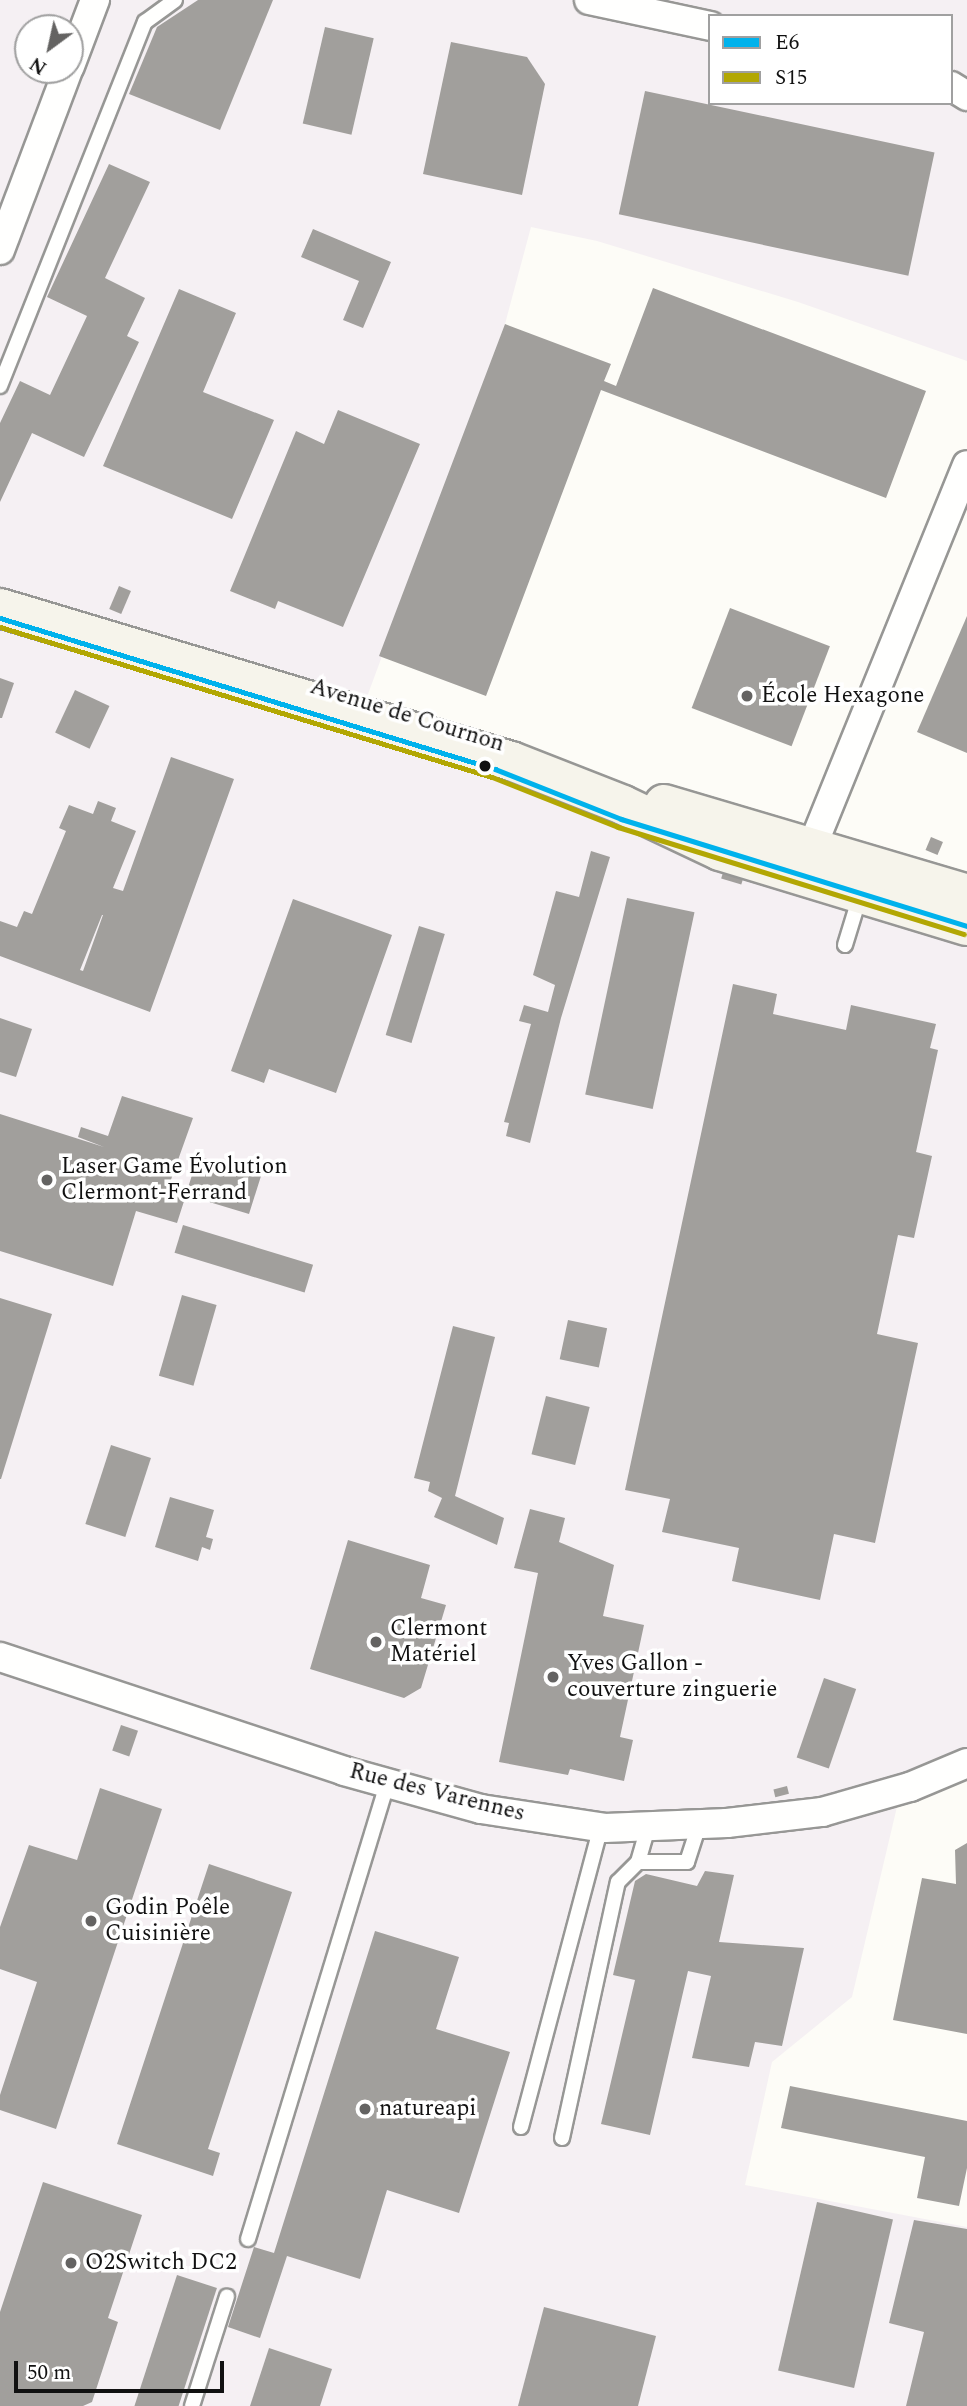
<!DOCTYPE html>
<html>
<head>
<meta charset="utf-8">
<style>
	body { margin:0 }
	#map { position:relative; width:967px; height:2406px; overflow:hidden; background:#fdfcf7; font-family:Spectral,serif }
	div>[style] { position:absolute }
	.industrial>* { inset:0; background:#f5f0f3 }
	.building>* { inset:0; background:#a19f9c; transform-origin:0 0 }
	.roads { filter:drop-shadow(2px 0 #979795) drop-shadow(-2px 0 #979795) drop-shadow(0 2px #979795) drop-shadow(0 -2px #979795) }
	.service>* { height:14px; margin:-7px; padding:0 7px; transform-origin:7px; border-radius:7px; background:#fffffe }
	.minor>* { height:28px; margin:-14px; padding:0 14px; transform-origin:14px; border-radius:14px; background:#fffffe }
	.secondary>* { height:38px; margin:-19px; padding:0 19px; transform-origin:19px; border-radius:19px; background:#f6f4eb }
	.bus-1>* { height:5px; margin:-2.5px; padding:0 2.5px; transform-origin:2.5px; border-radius:2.5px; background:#00b2ec }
	.bus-2>* { height:5px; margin:-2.5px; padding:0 2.5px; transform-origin:2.5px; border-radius:2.5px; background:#b2a703 }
	.dots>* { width:19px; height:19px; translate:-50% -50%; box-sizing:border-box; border:4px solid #fff; border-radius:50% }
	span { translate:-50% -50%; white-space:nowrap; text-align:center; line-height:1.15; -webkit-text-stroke:7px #fff; paint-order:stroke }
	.poi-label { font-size:23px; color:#111 }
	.left { translate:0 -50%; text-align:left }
	.street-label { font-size:23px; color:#111 }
	.legend { position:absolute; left:708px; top:14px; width:245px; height:91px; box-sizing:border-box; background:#fff; border:2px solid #a0a0a0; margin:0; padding:9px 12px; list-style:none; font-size:21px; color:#111 }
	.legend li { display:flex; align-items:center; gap:14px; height:35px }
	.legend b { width:35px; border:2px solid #a0a0a0 }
	.north { position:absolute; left:14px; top:14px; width:70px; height:70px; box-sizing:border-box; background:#fff; border:2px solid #a0a0a0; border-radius:50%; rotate:213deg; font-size:19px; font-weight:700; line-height:28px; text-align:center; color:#111 }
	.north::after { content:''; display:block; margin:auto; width:24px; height:32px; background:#646362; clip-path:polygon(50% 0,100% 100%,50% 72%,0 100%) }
	.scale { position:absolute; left:14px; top:2361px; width:210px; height:32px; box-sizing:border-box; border:4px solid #111; border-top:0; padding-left:9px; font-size:21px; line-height:24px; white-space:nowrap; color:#111; -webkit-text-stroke:5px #fff; paint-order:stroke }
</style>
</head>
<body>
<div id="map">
	<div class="industrial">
		<i style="clip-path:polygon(evenodd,0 0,967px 0,967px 361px,798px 302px,597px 241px,531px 227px,505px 324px,361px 713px,967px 909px,967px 1747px,905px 1773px,852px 1997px,772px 2062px,745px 2185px,967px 2227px,967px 2406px,0 2406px,0 0,710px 16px,951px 16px,951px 103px,710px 103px,710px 16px,0 0,28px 28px,70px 28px,70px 70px,28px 70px,28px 28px)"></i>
	</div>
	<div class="building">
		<i style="clip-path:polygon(198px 0,273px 0,220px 130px,129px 94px,157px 27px)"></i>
		<i style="left:325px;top:27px;width:50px;height:99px;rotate:13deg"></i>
		<i style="clip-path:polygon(451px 42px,527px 57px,545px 84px,522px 195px,423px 174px)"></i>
		<i style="left:645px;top:91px;width:296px;height:126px;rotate:12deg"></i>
		<i style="clip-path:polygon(109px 164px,150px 182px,105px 278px,145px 298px,127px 336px,139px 342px,84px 457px,32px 433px,0 502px,0 423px,20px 381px,50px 395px,87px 316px,47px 297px)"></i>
		<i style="clip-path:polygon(313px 229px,391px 262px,363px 328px,343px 320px,359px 281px,301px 257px)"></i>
		<i style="clip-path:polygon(653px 288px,926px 391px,886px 498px,601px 390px,486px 696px,379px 656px,505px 324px,611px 364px,604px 381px,616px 386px)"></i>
		<i style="clip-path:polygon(179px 289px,236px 313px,203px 392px,274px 420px,232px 519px,103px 466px)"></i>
		<i style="clip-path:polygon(338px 410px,420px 444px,343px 627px,278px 601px,275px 609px,230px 591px,296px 431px,324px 444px)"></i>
		<i style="left:119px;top:586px;width:13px;height:25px;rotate:23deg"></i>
		<i style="left:730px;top:608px;width:107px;height:107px;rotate:21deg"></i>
		<i style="clip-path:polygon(967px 616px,967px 753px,917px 732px)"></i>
		<i style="clip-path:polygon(0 678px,14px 683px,2px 718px,0 718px)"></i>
		<i style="left:75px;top:690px;width:38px;height:47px;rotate:25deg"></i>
		<i style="clip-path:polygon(evenodd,171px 757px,234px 779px,150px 1012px,0 956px,0 921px,17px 927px,24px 911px,32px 914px,66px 831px,59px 828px,69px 805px,93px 814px,98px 801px,116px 808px,111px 821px,136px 831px,113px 888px,123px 891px,171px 757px,102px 915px,103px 915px,83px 971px,80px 970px,102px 915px)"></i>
		<i style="left:931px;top:837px;width:13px;height:14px;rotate:23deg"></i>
		<i style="clip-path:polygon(591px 851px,610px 857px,561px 1018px,530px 1143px,506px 1136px,509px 1123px,504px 1122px,531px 1024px,519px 1021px,524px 1005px,548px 1012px,555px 985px,533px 975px,556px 891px,579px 897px)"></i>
		<i style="left:725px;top:866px;width:21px;height:13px;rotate:17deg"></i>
		<i style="left:627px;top:898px;width:69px;height:201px;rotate:12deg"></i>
		<i style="clip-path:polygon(293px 899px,392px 935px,336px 1093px,269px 1069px,264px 1083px,231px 1071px)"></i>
		<i style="left:419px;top:926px;width:27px;height:114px;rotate:17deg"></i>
		<i style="clip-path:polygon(733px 984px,777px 994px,773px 1014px,846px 1030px,851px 1005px,936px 1024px,930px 1048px,938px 1050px,916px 1152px,932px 1156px,914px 1238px,898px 1235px,877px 1334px,918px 1343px,875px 1543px,834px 1534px,820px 1600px,732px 1581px,739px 1548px,662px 1532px,670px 1499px,625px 1490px)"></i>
		<i style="clip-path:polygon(0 1018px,32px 1029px,16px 1077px,0 1072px)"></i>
		<i style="clip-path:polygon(122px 1096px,193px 1118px,168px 1188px,186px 1194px,198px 1156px,261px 1176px,249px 1214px,186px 1195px,177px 1223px,136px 1211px,113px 1286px,0 1251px,0 1114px,104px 1147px,78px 1137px,81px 1127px,108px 1136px)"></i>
		<i style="left:183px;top:1225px;width:136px;height:29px;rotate:17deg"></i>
		<i style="left:182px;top:1295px;width:36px;height:84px;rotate:16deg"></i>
		<i style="clip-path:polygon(0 1298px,52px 1314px,1px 1479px,0 1479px)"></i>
		<i style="left:568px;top:1320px;width:40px;height:40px;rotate:12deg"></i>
		<i style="clip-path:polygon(453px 1326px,495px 1337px,455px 1496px,504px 1518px,497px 1545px,434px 1517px,442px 1498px,428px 1491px,430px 1482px,414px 1478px)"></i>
		<i style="left:546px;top:1396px;width:45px;height:60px;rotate:14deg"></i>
		<i style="left:111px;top:1445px;width:42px;height:83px;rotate:18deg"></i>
		<i style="clip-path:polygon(170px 1497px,214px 1510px,206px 1537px,213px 1539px,210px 1550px,202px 1547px,198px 1561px,155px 1547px)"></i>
		<i style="clip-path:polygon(530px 1509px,565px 1518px,559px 1542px,614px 1565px,603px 1616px,644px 1625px,620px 1737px,633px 1740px,624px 1781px,570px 1769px,568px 1775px,499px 1762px,538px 1573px,514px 1568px)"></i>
		<i style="clip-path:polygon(348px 1540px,430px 1565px,421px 1598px,446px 1605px,421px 1688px,404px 1698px,310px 1669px)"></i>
		<i style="left:824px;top:1678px;width:34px;height:84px;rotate:19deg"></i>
		<i style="left:121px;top:1725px;width:18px;height:27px;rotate:19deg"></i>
		<i style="left:787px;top:1786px;width:8px;height:14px;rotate:76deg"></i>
		<i style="clip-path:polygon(100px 1788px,162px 1809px,56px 2129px,0 2110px,0 2095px,37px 1982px,0 1969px,0 1927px,29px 1845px,77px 1860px)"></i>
		<i style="clip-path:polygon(967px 1843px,967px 2034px,893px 2020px,922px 1878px,956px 1884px,955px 1850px)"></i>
		<i style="clip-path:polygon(209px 1864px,292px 1892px,208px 2149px,220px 2153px,213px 2176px,117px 2144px)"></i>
		<i style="clip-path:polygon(705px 1871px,734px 1875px,719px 1942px,804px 1948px,782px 2046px,755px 2042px,749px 2067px,692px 2058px,711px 1976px,688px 1971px,650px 2135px,601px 2124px,635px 1980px,613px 1975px,635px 1881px,646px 1874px,697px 1886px)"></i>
		<i style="clip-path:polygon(375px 1931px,459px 1957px,436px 2029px,510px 2052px,459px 2213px,387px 2190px,360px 2279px,287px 2256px,260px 2338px,228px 2327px,254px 2247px,274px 2253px)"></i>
		<i style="clip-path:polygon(790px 2086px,967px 2121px,967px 2168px,959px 2206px,917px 2198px,925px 2157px,781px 2128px)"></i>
		<i style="clip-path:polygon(43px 2182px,142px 2215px,108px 2318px,118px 2322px,92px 2402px,83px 2406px,0 2406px,0 2312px)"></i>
		<i style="left:817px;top:2202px;width:78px;height:173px;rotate:13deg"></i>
		<i style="clip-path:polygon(914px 2220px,967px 2229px,967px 2406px,906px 2406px,924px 2332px,889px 2323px)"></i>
		<i style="left:177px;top:2275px;width:42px;height:138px;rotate:18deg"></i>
		<i style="clip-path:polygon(544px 2307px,656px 2336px,638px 2406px,518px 2406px)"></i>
		<i style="clip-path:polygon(269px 2348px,332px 2369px,320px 2406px,250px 2406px)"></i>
	</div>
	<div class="roads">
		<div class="service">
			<i style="left:0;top:386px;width:392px;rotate:-68.3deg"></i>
			<i style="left:145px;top:22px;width:37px;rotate:-36deg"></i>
			<i style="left:845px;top:945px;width:51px;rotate:-73deg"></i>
			<i style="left:638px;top:1862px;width:49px"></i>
			<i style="left:687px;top:1862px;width:40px;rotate:-72deg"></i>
			<i style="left:521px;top:2127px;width:310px;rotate:-75.1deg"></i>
			<i style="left:562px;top:2138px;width:262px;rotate:-77.7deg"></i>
			<i style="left:618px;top:1882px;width:28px;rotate:-45deg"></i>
			<i style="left:638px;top:1862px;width:36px;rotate:-74deg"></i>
			<i style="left:248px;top:2239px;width:477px;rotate:-73deg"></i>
			<i style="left:192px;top:2406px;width:115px;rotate:-72.3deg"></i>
		</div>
		<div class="minor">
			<i style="left:589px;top:0;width:124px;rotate:12.1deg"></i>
			<i style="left:70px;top:66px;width:71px;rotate:-69.3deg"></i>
			<i style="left:951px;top:86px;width:19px;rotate:32deg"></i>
			<i style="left:0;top:250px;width:192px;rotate:-69.3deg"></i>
			<i style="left:817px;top:866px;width:20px;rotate:-105deg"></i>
			<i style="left:812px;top:847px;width:412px;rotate:-67.9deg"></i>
			<i style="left:0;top:1657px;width:362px;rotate:18.3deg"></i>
			<i style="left:344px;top:1771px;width:142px;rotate:15.5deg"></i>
			<i style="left:481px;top:1809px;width:125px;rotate:8.7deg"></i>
			<i style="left:605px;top:1828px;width:122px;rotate:-2.3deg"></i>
			<i style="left:727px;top:1823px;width:96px;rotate:-6.6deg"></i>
			<i style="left:822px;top:1812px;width:91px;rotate:-15.9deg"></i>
			<i style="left:910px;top:1787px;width:62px;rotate:-22.8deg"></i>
		</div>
		<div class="secondary">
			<i style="left:0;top:608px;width:533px;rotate:16.67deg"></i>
			<i style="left:511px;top:761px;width:120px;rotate:21.4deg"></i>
			<i style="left:623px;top:805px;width:107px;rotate:25.4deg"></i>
			<i style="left:720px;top:851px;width:258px;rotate:16.9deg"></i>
			<i style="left:664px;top:804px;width:316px;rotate:16.5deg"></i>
		</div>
	</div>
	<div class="bus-1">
		<i style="left:0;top:618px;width:518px;rotate:16.96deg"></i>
		<i style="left:495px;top:769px;width:136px;rotate:21.6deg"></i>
		<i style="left:621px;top:819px;width:362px;rotate:17.2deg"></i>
	</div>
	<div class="bus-2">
		<i style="left:0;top:627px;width:514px;rotate:16.96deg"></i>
		<i style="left:492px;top:777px;width:136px;rotate:21.6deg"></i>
		<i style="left:618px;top:827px;width:362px;rotate:17.2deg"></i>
	</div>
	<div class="dots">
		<i style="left:747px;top:696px;background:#646362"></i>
		<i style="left:485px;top:766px;background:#111"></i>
		<i style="left:47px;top:1180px;background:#646362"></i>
		<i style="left:376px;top:1642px;background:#646362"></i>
		<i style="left:553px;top:1677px;background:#646362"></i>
		<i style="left:91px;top:1921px;background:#646362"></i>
		<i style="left:365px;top:2109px;background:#646362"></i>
		<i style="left:71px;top:2263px;background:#646362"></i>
	</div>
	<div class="poi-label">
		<span class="left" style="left:761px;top:696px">École Hexagone</span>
		<span class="left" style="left:61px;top:1180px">Laser Game Évolution<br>Clermont-Ferrand</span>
		<span class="left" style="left:390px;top:1642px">Clermont<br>Matériel</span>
		<span class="left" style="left:567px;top:1677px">Yves Gallon -<br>couverture zinguerie</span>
		<span class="left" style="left:105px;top:1921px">Godin Poêle<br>Cuisinière</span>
		<span class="left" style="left:379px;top:2109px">natureapi</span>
		<span class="left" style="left:85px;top:2263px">O2Switch DC2</span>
	</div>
	<div class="street-label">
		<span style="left:407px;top:716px;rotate:17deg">Avenue de Cournon</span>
		<span style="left:437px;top:1793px;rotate:14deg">Rue des Varennes</span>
	</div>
	<ul class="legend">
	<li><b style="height:9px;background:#00b2ec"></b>E6</li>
	<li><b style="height:9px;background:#b2a703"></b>S15</li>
	</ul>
	<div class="north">N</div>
	<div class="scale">50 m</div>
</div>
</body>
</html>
